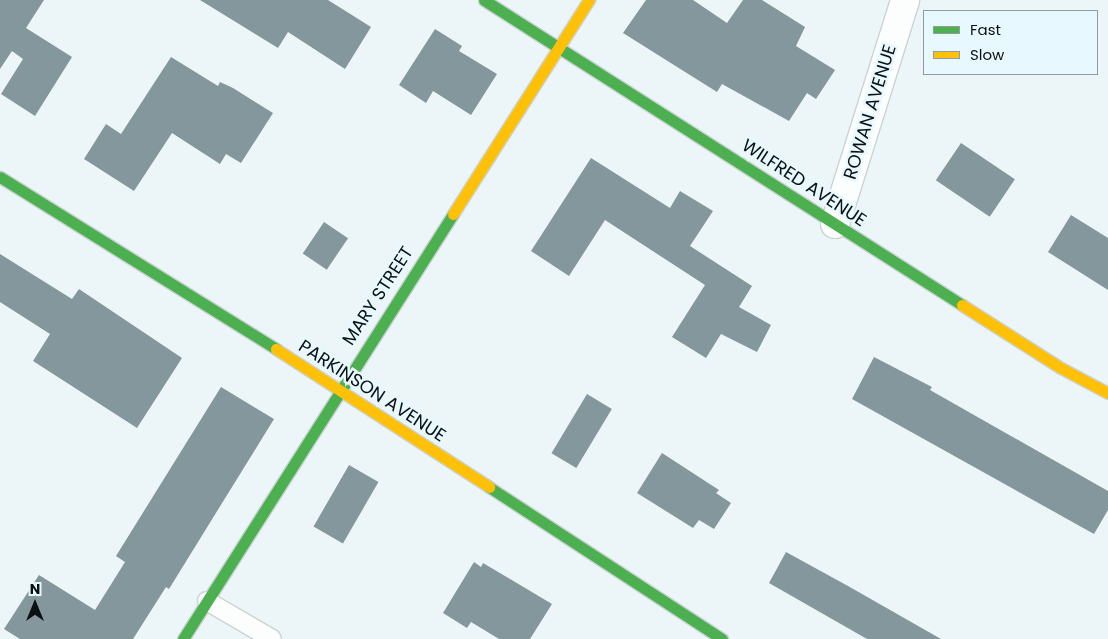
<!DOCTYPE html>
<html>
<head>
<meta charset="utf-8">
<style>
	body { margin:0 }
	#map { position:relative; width:1108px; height:639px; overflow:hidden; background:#ecf6f9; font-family:Poppins,sans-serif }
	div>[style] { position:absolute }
	.building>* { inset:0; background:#84979c; transform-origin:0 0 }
	.roads { filter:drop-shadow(1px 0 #cad2d4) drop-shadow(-1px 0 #cad2d4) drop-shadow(0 1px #cad2d4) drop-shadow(0 -1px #cad2d4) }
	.lane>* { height:18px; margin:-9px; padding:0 9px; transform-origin:9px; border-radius:9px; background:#fcfefe }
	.street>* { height:28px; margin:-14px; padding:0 14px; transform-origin:14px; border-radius:14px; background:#fcfefe }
	.fast>* { height:11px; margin:-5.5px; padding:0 5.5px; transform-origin:5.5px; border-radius:5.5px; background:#4caf50 }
	.slow>* { height:11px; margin:-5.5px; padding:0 5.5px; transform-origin:5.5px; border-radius:5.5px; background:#ffc107 }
	span { translate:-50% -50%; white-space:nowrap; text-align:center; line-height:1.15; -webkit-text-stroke:5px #e7f9fe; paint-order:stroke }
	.street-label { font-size:18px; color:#0b1112 }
	.legend { position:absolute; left:923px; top:10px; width:175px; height:65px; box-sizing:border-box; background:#e7f9fe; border:1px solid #8f9ca0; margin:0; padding:6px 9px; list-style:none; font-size:15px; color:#0b1112 }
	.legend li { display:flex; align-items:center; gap:10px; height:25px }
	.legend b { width:25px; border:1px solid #8f9ca0 }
	.north { position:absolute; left:10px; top:579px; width:50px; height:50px; -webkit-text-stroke:4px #e7f9fe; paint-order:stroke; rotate:0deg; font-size:14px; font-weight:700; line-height:20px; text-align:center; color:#0b1112 }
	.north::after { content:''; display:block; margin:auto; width:18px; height:22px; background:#0b1112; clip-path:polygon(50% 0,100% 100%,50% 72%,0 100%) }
</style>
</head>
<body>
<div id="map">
	<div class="building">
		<i style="clip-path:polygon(0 0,44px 0,26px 28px,72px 57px,35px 116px,1px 94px,23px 59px,12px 51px,0 69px)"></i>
		<i style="clip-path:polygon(200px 0,328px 0,371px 27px,345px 69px,288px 32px,278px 48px)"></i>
		<i style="clip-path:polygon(646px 0,693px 0,727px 23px,743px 0,762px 0,805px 27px,796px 46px,835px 70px,816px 99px,807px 93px,789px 121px,722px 84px,717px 92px,623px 33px)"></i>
		<i style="clip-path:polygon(435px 29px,462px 46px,459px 51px,497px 74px,471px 115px,433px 91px,426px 103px,399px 85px)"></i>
		<i style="clip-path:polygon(171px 57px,218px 86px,220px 82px,233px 88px,273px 113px,241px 163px,226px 154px,220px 164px,172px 133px,134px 191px,84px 159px,106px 124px,121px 134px)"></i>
		<i style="left:961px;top:143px;width:65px;height:45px;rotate:34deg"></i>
		<i style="clip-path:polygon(591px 158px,670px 208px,680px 191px,713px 211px,690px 246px,752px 286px,739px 307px,771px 325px,757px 352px,721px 334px,706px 358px,672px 337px,705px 285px,605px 220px,569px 276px,531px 251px)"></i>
		<i style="clip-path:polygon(1071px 215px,1108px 238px,1108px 290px,1048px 252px)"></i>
		<i style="left:324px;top:222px;width:29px;height:38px;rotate:34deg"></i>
		<i style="clip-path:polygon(0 254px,72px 299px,79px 289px,182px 358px,137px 428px,33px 361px,50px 334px,0 302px)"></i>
		<i style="clip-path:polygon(874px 357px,932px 387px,930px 390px,1108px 491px,1108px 510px,1094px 534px,852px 399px)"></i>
		<i style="clip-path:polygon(221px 387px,274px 419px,169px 589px,166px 587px,133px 639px,20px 639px,4px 629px,39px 575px,95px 610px,125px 562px,116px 556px)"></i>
		<i style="left:587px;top:394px;width:29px;height:69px;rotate:31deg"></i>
		<i style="clip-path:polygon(662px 453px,719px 490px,716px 493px,731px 503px,714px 529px,699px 520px,693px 528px,637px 493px)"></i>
		<i style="left:349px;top:465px;width:34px;height:71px;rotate:30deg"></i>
		<i style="clip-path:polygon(786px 552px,848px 586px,941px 639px,867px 639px,769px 583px)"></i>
		<i style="clip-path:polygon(474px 562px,481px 567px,483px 563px,552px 604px,530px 639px,499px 639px,471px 622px,467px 628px,443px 613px)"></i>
	</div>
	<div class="roads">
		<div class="lane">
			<i style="left:207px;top:601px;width:75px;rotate:30.3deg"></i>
		</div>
		<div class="street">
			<i style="left:835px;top:224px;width:235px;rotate:-72.6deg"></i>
		</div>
		<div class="fast">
			<i style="left:484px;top:0;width:567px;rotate:32.54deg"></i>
			<i style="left:0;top:177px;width:325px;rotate:31.9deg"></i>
			<i style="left:489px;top:487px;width:278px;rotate:33.1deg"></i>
			<i style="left:183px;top:639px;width:504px;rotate:-57.57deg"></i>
		</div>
		<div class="slow">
			<i style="left:453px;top:214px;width:254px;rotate:-57.6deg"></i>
			<i style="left:962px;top:305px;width:117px;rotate:32.5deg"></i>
			<i style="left:1061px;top:368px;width:53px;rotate:28deg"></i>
			<i style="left:276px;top:349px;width:254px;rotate:32.9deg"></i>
		</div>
	</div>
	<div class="street-label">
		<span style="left:870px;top:112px;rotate:-73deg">ROWAN AVENUE</span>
		<span style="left:804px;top:183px;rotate:33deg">WILFRED AVENUE</span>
		<span style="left:378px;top:296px;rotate:-57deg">MARY STREET</span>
		<span style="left:372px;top:391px;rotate:33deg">PARKINSON AVENUE</span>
	</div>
	<ul class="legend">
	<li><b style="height:6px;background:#4caf50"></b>Fast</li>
	<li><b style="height:6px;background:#ffc107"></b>Slow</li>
	</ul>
	<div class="north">N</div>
</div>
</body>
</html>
